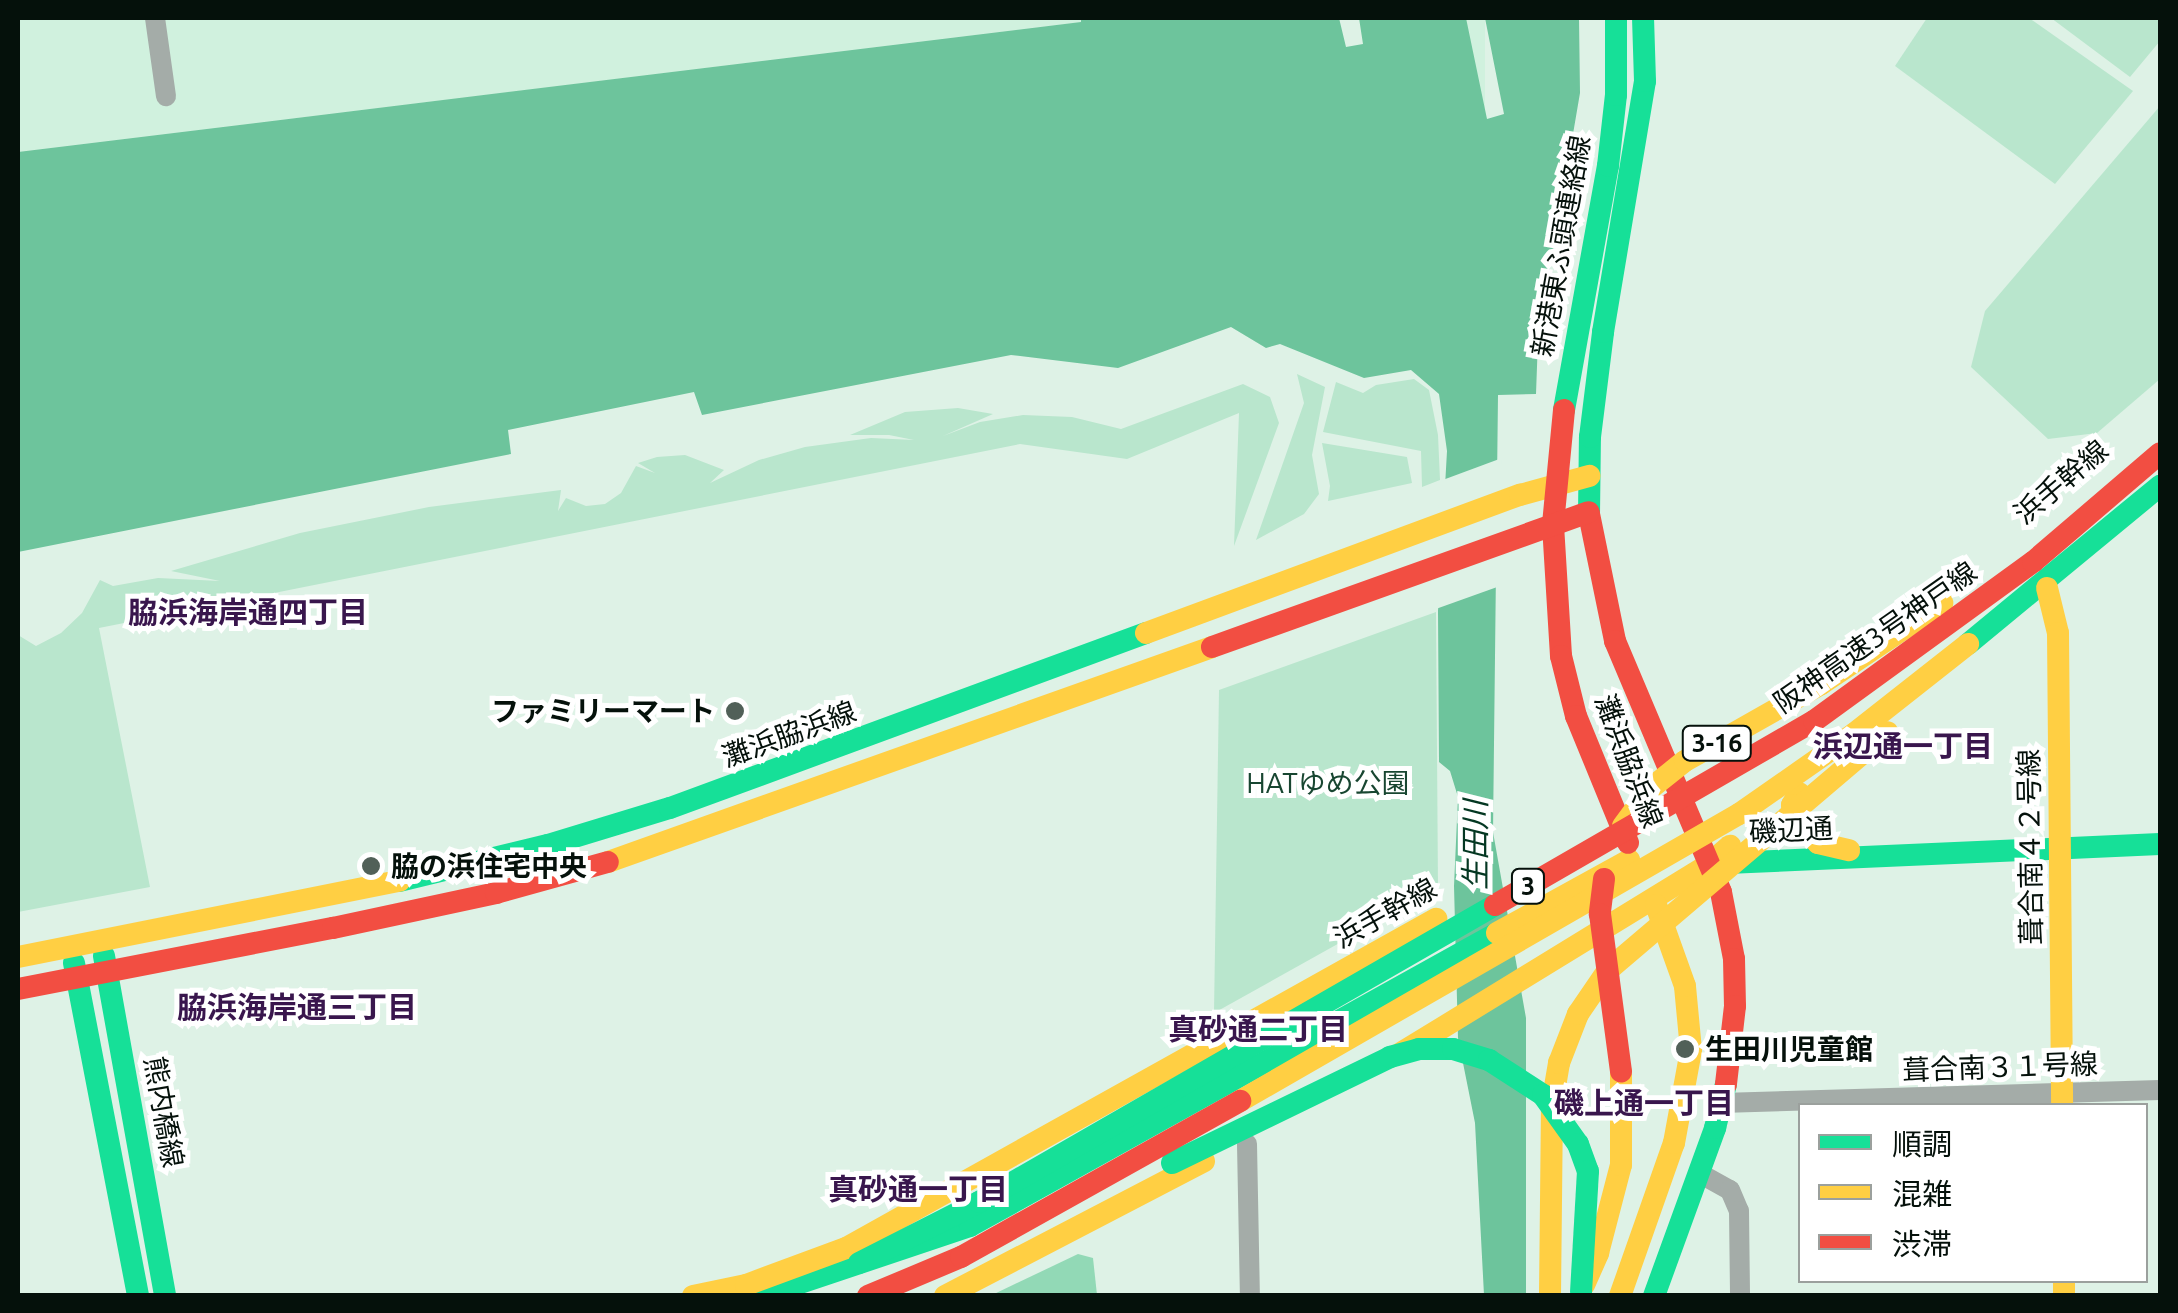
<!DOCTYPE html>
<html>
<head>
<meta charset="utf-8">
<style>
	body { margin:0 }
	#map { position:relative; width:2178px; height:1313px; overflow:hidden; background:#def2e6; font-family:Ubuntu,"Noto Sans JP",sans-serif }
	div>[style] { position:absolute }
	.built>* { inset:0; background:#d0f1de; transform-origin:0 0 }
	.green>* { inset:0; background:#b9e6cd }
	.forest>* { inset:0; background:#92d9b6 }
	.water>* { inset:0; background:#6dc49c }
	.pier>* { inset:0; background:#def2e6 }
	.street>* { height:20px; margin:-10px; padding:0 10px; transform-origin:10px; border-radius:10px; background:#a4aca8 }
	.fast>* { height:22px; margin:-11px; padding:0 11px; transform-origin:11px; border-radius:11px; background:#16e098 }
	.slow>* { height:22px; margin:-11px; padding:0 11px; transform-origin:11px; border-radius:11px; background:#ffcf43 }
	.jam>* { height:22px; margin:-11px; padding:0 11px; transform-origin:11px; border-radius:11px; background:#f24e42 }
	.fast-bridge>* { height:22px; margin:-11px; padding:0 11px; transform-origin:11px; border-radius:11px; background:#16e098 }
	.slow-bridge>* { height:22px; margin:-11px; padding:0 11px; transform-origin:11px; border-radius:11px; background:#ffcf43 }
	.jam-bridge>* { height:22px; margin:-11px; padding:0 11px; transform-origin:11px; border-radius:11px; background:#f24e42 }
	.dots>* { width:28px; height:28px; translate:-50% -50%; box-sizing:border-box; border:5px solid #fff; border-radius:50% }
	span { translate:-50% -50%; white-space:nowrap; text-align:center; line-height:1.15; -webkit-text-stroke:10px #fff; paint-order:stroke }
	.shield-label span { padding:2px 8px; background:#fff; border:2px solid; border-radius:8px; -webkit-text-stroke-width:0 }
	.shield-label { font-size:25px; color:#05110b; font-weight:700 }
	.street-label { font-size:28px; color:#05110b }
	.poi-label { font-size:28px; color:#05110b; font-weight:700 }
	.right { translate:-100% -50%; text-align:right }
	.left { translate:0 -50%; text-align:left }
	.park-label { font-size:28px; color:#184631 }
	.neighbourhood-label { font-size:30px; color:#39164d; font-weight:700 }
	.water-label { font-size:30px; color:#043722; font-style:italic }
	.frame { position:absolute; inset:0; border:20px solid #05110b; pointer-events:none }
	.legend { position:absolute; left:1798px; top:1103px; width:350px; height:180px; box-sizing:border-box; background:#fff; border:2px solid #9ba09d; margin:0; padding:12px 18px; list-style:none; font-size:30px; color:#05110b }
	.legend li { display:flex; align-items:center; gap:20px; height:50px }
	.legend b { width:50px; border:2px solid #9ba09d }
</style>
</head>
<body>
<div id="map">
	<div class="built">
		<i style="clip-path:polygon(18px 18px,1081px 18px,1082px 22px,18px 152px)"></i>
		<i style="left:1466px;top:18px;width:19px;height:103px"></i>
	</div>
	<div class="green">
		<i style="clip-path:polygon(1927px 18px,2029px 18px,2133px 91px,2055px 184px,1895px 66px)"></i>
		<i style="clip-path:polygon(2051px 18px,2160px 18px,2160px 41px,2130px 77px)"></i>
		<i style="clip-path:polygon(2160px 106px,2160px 379px,2097px 433px,2048px 439px,1971px 367px,1985px 311px)"></i>
		<i style="clip-path:polygon(1297px 374px,1325px 387px,1312px 455px,1319px 494px,1304px 514px,1256px 540px,1304px 403px)"></i>
		<i style="clip-path:polygon(1414px 379px,1429px 390px,1438px 435px,1440px 480px,1422px 487px,1421px 451px,1323px 432px,1336px 382px,1363px 393px,1376px 385px)"></i>
		<i style="clip-path:polygon(1243px 384px,1270px 397px,1279px 423px,1234px 546px,1239px 413px,1127px 459px,1020px 444px,99px 628px,150px 887px,18px 912px,18px 635px,36px 646px,61px 633px,82px 613px,100px 580px,113px 586px,158px 578px,220px 581px,171px 571px,300px 533px,429px 507px,561px 490px,558px 511px,566px 498px,586px 506px,605px 504px,621px 493px,636px 466px,655px 473px,638px 463px,657px 457px,685px 455px,724px 470px,710px 483px,759px 460px,805px 447px,871px 438px,914px 440px,889px 435px,850px 435px,905px 412px,958px 408px,993px 414px,943px 436px,980px 422px,1023px 415px,1072px 417px,1121px 429px)"></i>
		<i style="clip-path:polygon(1322px 443px,1407px 457px,1412px 483px,1328px 501px,1330px 486px)"></i>
		<i style="clip-path:polygon(1436px 612px,1438px 888px,1214px 1013px,1219px 690px)"></i>
	</div>
	<div class="forest">
		<i style="clip-path:polygon(1078px 1254px,1093px 1258px,1097px 1295px,992px 1295px)"></i>
	</div>
	<div class="water">
		<i style="clip-path:polygon(1081px 18px,1339px 18px,1346px 47px,1363px 44px,1359px 18px,1466px 18px,1487px 119px,1504px 114px,1485px 18px,1579px 18px,1580px 93px,1538px 339px,1536px 394px,1498px 395px,1493px 832px,1526px 1018px,1526px 1295px,1484px 1295px,1475px 1123px,1458px 1038px,1454px 886px,1458px 797px,1450px 771px,1439px 762px,1438px 611px,1447px 451px,1439px 394px,1411px 370px,1364px 378px,1280px 344px,1266px 348px,1231px 327px,1118px 368px,1011px 355px,702px 415px,694px 392px,508px 430px,511px 454px,18px 552px,18px 152px,1081px 22px)"></i>
	</div>
	<div class="pier">
		<i style="clip-path:polygon(1502px 458px,1500px 586px,1433px 610px,1440px 481px)"></i>
	</div>
	<div class="street">
		<i style="left:155px;top:18px;width:79px;rotate:82deg"></i>
		<i style="left:1721px;top:1103px;width:439px;rotate:-1.7deg"></i>
		<i style="left:1247px;top:1144px;width:152px;rotate:88.9deg"></i>
		<i style="left:1699px;top:1173px;width:35px;rotate:29deg"></i>
		<i style="left:1730px;top:1190px;width:23px;rotate:67deg"></i>
		<i style="left:1739px;top:1211px;width:85px;rotate:89.3deg"></i>
	</div>
	<div class="fast">
		<i style="left:1564px;top:410px;width:248px;rotate:-79.8deg"></i>
		<i style="left:1608px;top:166px;width:71px;rotate:-83.6deg"></i>
		<i style="left:1616px;top:95px;width:77px;rotate:-90deg"></i>
		<i style="left:1589px;top:514px;width:77px;rotate:-89.3deg"></i>
		<i style="left:1590px;top:437px;width:106px;rotate:-82.9deg"></i>
		<i style="left:1603px;top:332px;width:254px;rotate:-80.5deg"></i>
		<i style="left:1645px;top:81px;width:63px;rotate:-91.8deg"></i>
		<i style="left:1968px;top:644px;width:249px;rotate:-39.5deg"></i>
		<i style="left:1727px;top:863px;width:433px;rotate:-2.5deg"></i>
		<i style="left:399px;top:881px;width:153px;rotate:-13.6deg"></i>
		<i style="left:548px;top:845px;width:127px;rotate:-16.9deg"></i>
		<i style="left:670px;top:808px;width:507px;rotate:-20.19deg"></i>
		<i style="left:104px;top:956px;width:345px;rotate:79.8deg"></i>
		<i style="left:74px;top:963px;width:339px;rotate:79.1deg"></i>
		<i style="left:761px;top:1296px;width:220px;rotate:-18.5deg"></i>
		<i style="left:970px;top:1226px;width:603px;rotate:-29.07deg"></i>
		<i style="left:1654px;top:1296px;width:179px;rotate:-70deg"></i>
		<i style="left:1715px;top:1128px;width:45px;rotate:-76deg"></i>
	</div>
	<div class="slow">
		<i style="left:2047px;top:588px;width:46px;rotate:76.3deg"></i>
		<i style="left:2058px;top:633px;width:473px;rotate:89.5deg"></i>
		<i style="left:1146px;top:633px;width:399px;rotate:-20.3deg"></i>
		<i style="left:1520px;top:495px;width:72px;rotate:-15.4deg"></i>
		<i style="left:1799px;top:793px;width:14px;rotate:120deg"></i>
		<i style="left:1792px;top:805px;width:46px;rotate:55.6deg"></i>
		<i style="left:1818px;top:843px;width:32px;rotate:13deg"></i>
		<i style="left:608px;top:862px;width:641px;rotate:-19.59deg"></i>
		<i style="left:1497px;top:933px;width:151px;rotate:-28.9deg"></i>
		<i style="left:18px;top:957px;width:389px;rotate:-11.3deg"></i>
		<i style="left:1401px;top:1053px;width:361px;rotate:-31.5deg"></i>
		<i style="left:1709px;top:864px;width:28px;rotate:-41deg"></i>
		<i style="left:2064px;top:1280px;width:16px;rotate:90deg"></i>
		<i style="left:1584px;top:1285px;width:35px;rotate:-66deg"></i>
		<i style="left:1598px;top:1253px;width:91px;rotate:-75.4deg"></i>
		<i style="left:1621px;top:1165px;width:93px;rotate:-90deg"></i>
		<i style="left:693px;top:1296px;width:54px;rotate:-11.7deg"></i>
		<i style="left:746px;top:1285px;width:107px;rotate:-20.3deg"></i>
		<i style="left:846px;top:1248px;width:676px;rotate:-29.15deg"></i>
		<i style="left:945px;top:1296px;width:292px;rotate:-27.5deg"></i>
		<i style="left:1550px;top:1296px;width:192px;rotate:-89.4deg"></i>
		<i style="left:1552px;top:1104px;width:42px;rotate:-80.3deg"></i>
		<i style="left:1620px;top:1296px;width:162px;rotate:-70.6deg"></i>
		<i style="left:1674px;top:1143px;width:95px;rotate:-79.6deg"></i>
		<i style="left:1691px;top:1050px;width:64px;rotate:-95.4deg"></i>
		<i style="left:1685px;top:986px;width:86px;rotate:-109.7deg"></i>
	</div>
	<div class="jam">
		<i style="left:1564px;top:410px;width:116px;rotate:95.5deg"></i>
		<i style="left:1553px;top:525px;width:131px;rotate:86.5deg"></i>
		<i style="left:1561px;top:656px;width:62px;rotate:76deg"></i>
		<i style="left:1576px;top:716px;width:137px;rotate:67.7deg"></i>
		<i style="left:1589px;top:514px;width:130px;rotate:78.4deg"></i>
		<i style="left:1615px;top:641px;width:272px;rotate:67.1deg"></i>
		<i style="left:1721px;top:892px;width:68px;rotate:79deg"></i>
		<i style="left:1734px;top:959px;width:47px;rotate:88.8deg"></i>
		<i style="left:1735px;top:1006px;width:79px;rotate:96.6deg"></i>
		<i style="left:1212px;top:647px;width:400px;rotate:-19.7deg"></i>
		<i style="left:18px;top:989px;width:321px;rotate:-11deg"></i>
		<i style="left:333px;top:928px;width:167px;rotate:-12.1deg"></i>
		<i style="left:496px;top:893px;width:116px;rotate:-15.5deg"></i>
	</div>
	<div class="fast-bridge">
		<i style="left:1172px;top:1163px;width:242px;rotate:-25.9deg"></i>
		<i style="left:1390px;top:1057px;width:30px;rotate:-15deg"></i>
		<i style="left:1419px;top:1049px;width:34px"></i>
		<i style="left:1453px;top:1049px;width:38px;rotate:17deg"></i>
		<i style="left:1489px;top:1060px;width:64px;rotate:32.9deg"></i>
		<i style="left:1543px;top:1095px;width:60px;rotate:54.5deg"></i>
		<i style="left:1578px;top:1144px;width:29px;rotate:70deg"></i>
		<i style="left:1588px;top:1171px;width:121px;rotate:93.3deg"></i>
		<i style="left:859px;top:1263px;width:135px;rotate:-26.9deg"></i>
		<i style="left:979px;top:1202px;width:595px;rotate:-29.92deg"></i>
	</div>
	<div class="slow-bridge">
		<i style="left:1623px;top:826px;width:47px;rotate:-53.6deg"></i>
		<i style="left:1651px;top:788px;width:43px;rotate:-38.5deg"></i>
		<i style="left:1685px;top:761px;width:156px;rotate:-29.5deg"></i>
		<i style="left:1821px;top:684px;width:146px;rotate:-33.8deg"></i>
		<i style="left:1559px;top:1063px;width:53px;rotate:-68.8deg"></i>
		<i style="left:1578px;top:1014px;width:53px;rotate:-55.7deg"></i>
		<i style="left:1608px;top:970px;width:367px;rotate:-40.4deg"></i>
		<i style="left:1240px;top:1101px;width:576px;rotate:-29.91deg"></i>
		<i style="left:1739px;top:814px;width:141px;rotate:-34.9deg"></i>
		<i style="left:1855px;top:733px;width:144px;rotate:-38.2deg"></i>
	</div>
	<div class="jam-bridge">
		<i style="left:1604px;top:879px;width:35px;rotate:97deg"></i>
		<i style="left:1600px;top:914px;width:159px;rotate:82.4deg"></i>
		<i style="left:1495px;top:905px;width:368px;rotate:-30deg"></i>
		<i style="left:1814px;top:721px;width:271px;rotate:-36deg"></i>
		<i style="left:2033px;top:562px;width:167px;rotate:-40.6deg"></i>
		<i style="left:868px;top:1296px;width:101px;rotate:-22.8deg"></i>
		<i style="left:961px;top:1257px;width:320px;rotate:-29.2deg"></i>
	</div>
	<div class="dots">
		<i style="left:735px;top:711px;background:#516058"></i>
		<i style="left:371px;top:866px;background:#516058"></i>
		<i style="left:1685px;top:1049px;background:#516058"></i>
	</div>
	<div class="shield-label">
		<span style="left:1717px;top:743px">3-16</span>
		<span style="left:1528px;top:886px">3</span>
	</div>
	<div class="street-label">
		<span style="left:1561px;top:246px;rotate:-80deg">新港東ふ頭連絡線</span>
		<span style="left:2061px;top:482px;rotate:-40deg">浜手幹線</span>
		<span style="left:1875px;top:637px;rotate:-35deg">阪神高速3号神戸線</span>
		<span style="left:789px;top:734px;rotate:-20deg">灘浜脇浜線</span>
		<span style="left:1629px;top:761px;rotate:69deg">灘浜脇浜線</span>
		<span style="left:1791px;top:830px;rotate:-3deg">磯辺通</span>
		<span style="left:2030px;top:847px;rotate:-91deg">葺合南４２号線</span>
		<span style="left:1385px;top:913px;rotate:-29deg">浜手幹線</span>
		<span style="left:2000px;top:1067px;rotate:-2deg">葺合南３１号線</span>
		<span style="left:164px;top:1112px;rotate:80deg">熊内橋線</span>
	</div>
	<div class="poi-label">
		<span class="right" style="left:715px;top:711px">ファミリーマート</span>
		<span class="left" style="left:391px;top:866px">脇の浜住宅中央</span>
		<span class="left" style="left:1705px;top:1049px">生田川児童館</span>
	</div>
	<div class="park-label">
		<span style="left:1328px;top:783px">HATゆめ公園</span>
	</div>
	<div class="neighbourhood-label">
		<span style="left:248px;top:612px">脇浜海岸通四丁目</span>
		<span style="left:1903px;top:746px">浜辺通一丁目</span>
		<span style="left:297px;top:1007px">脇浜海岸通三丁目</span>
		<span style="left:1258px;top:1029px">真砂通二丁目</span>
		<span style="left:1644px;top:1103px">磯上通一丁目</span>
		<span style="left:918px;top:1189px">真砂通一丁目</span>
	</div>
	<div class="water-label">
		<span style="left:1475px;top:845px;rotate:-90deg">生田川</span>
	</div>
	<div class="frame"></div>
	<ul class="legend">
	<li><b style="height:12px;background:#16e098"></b>順調</li>
	<li><b style="height:12px;background:#ffcf43"></b>混雑</li>
	<li><b style="height:12px;background:#f24e42"></b>渋滞</li>
	</ul>
</div>
</body>
</html>
